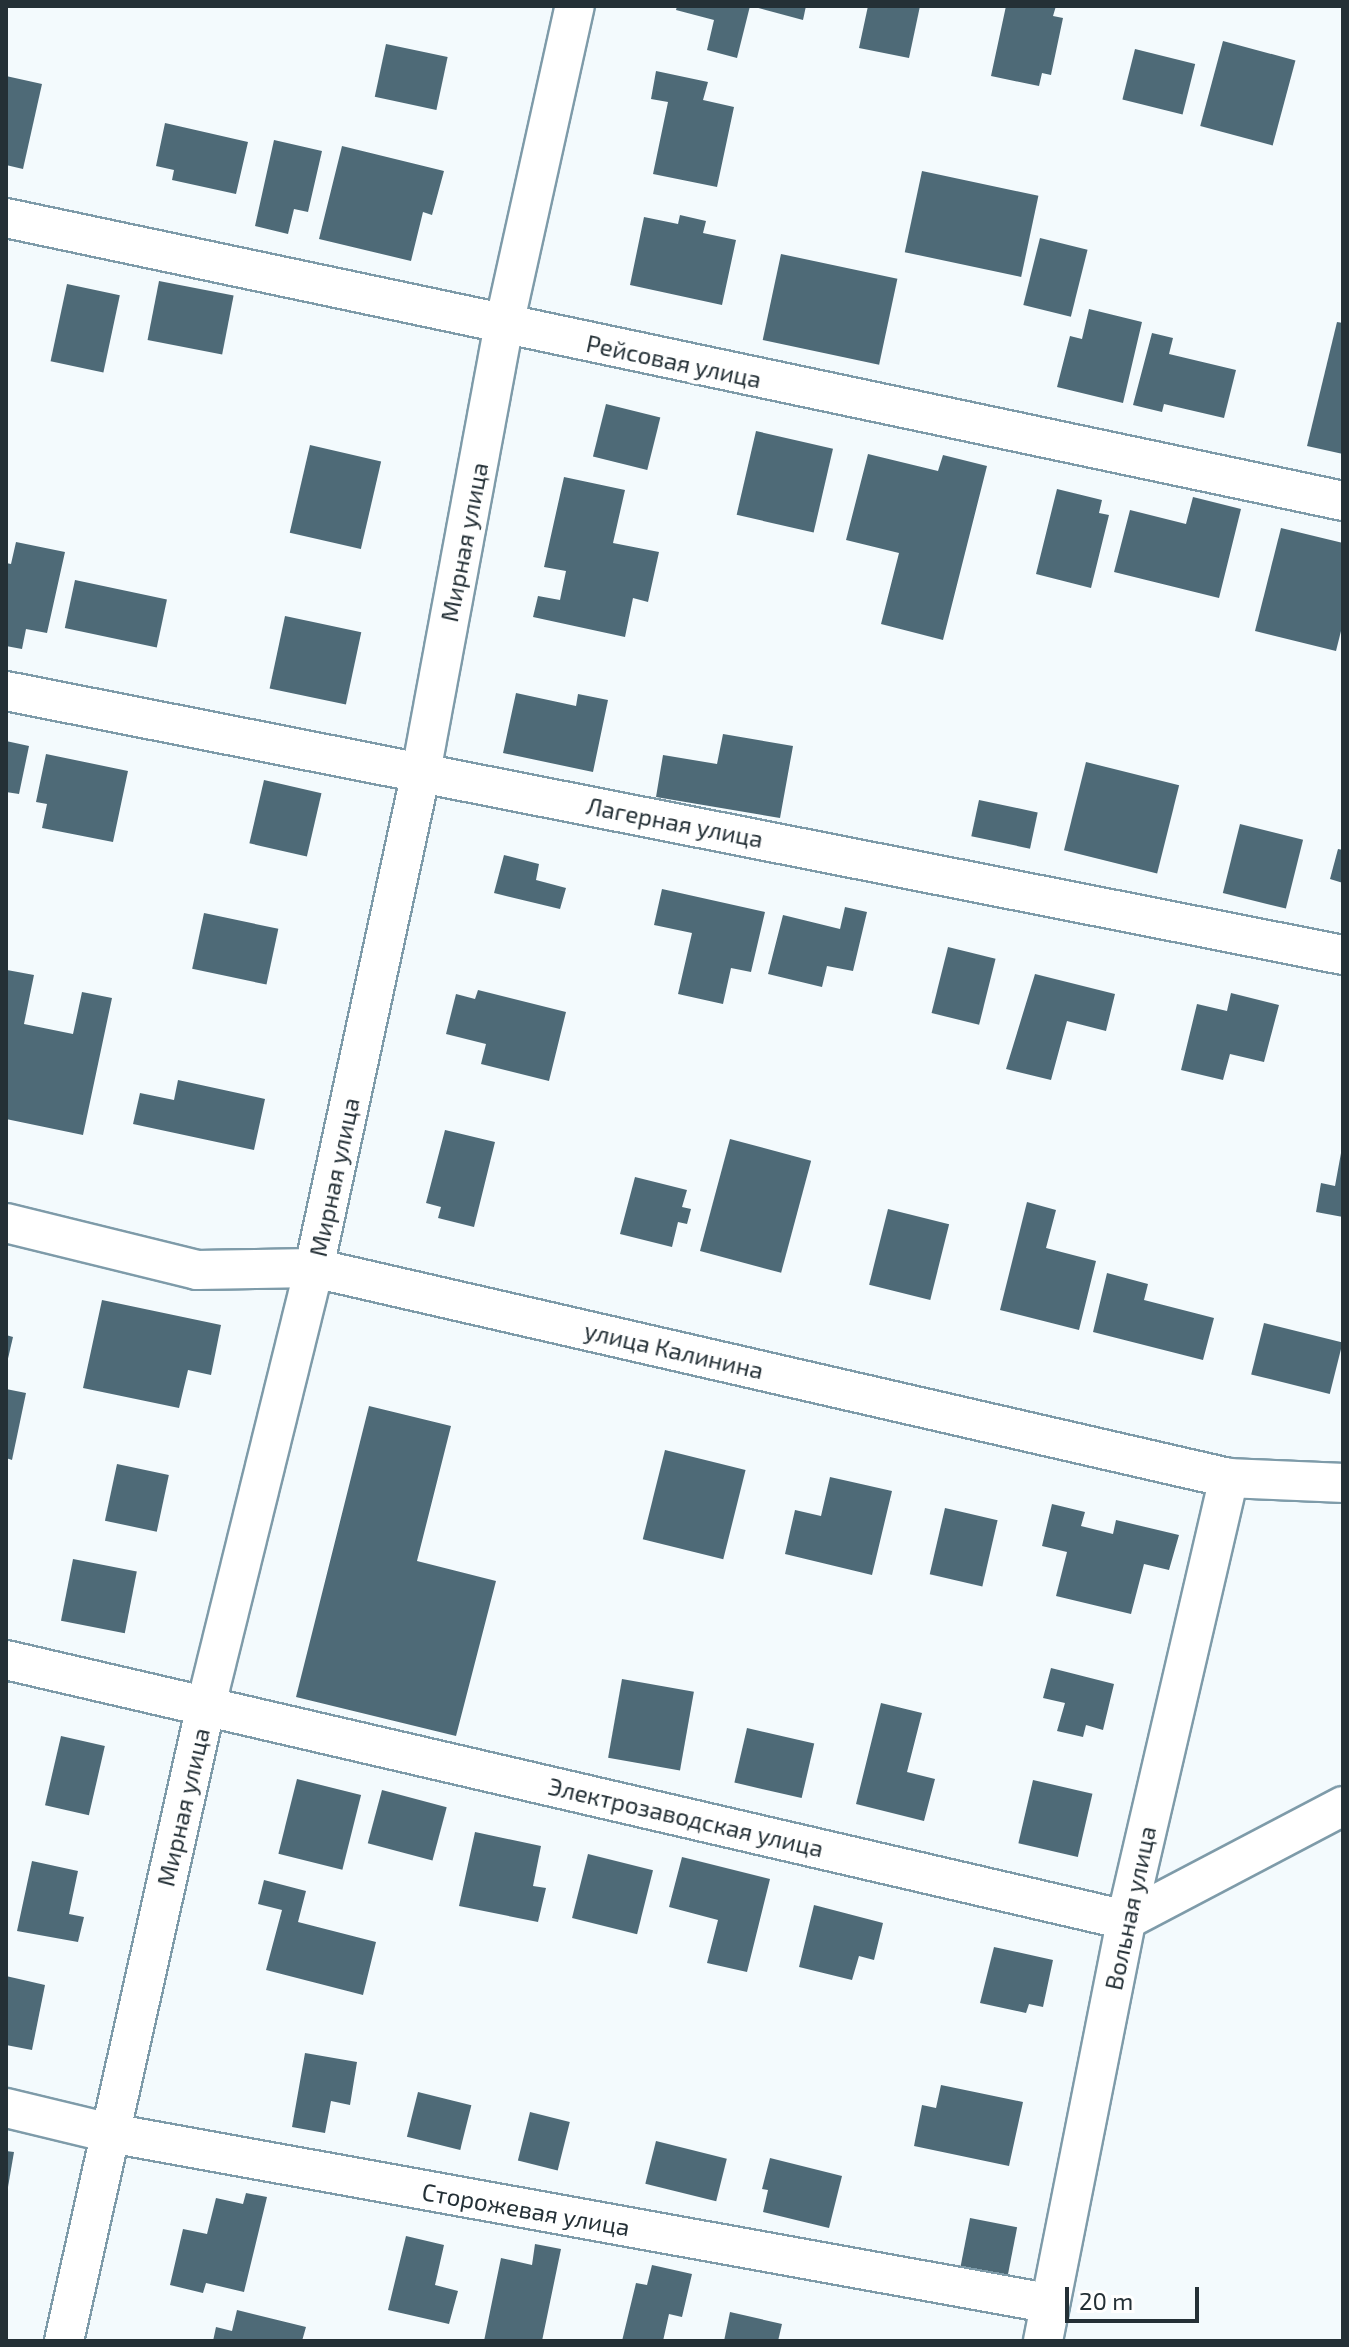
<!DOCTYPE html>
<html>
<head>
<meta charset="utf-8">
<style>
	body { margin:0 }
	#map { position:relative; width:1349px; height:2347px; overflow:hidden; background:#f3fafd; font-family:"Exo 2",sans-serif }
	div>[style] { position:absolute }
	.building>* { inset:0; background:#4e6a77; transform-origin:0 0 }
	.roads { filter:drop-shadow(2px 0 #7e9ba9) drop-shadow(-2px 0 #7e9ba9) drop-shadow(0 2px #7e9ba9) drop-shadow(0 -2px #7e9ba9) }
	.minor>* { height:38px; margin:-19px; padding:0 19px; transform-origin:19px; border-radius:19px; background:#fff }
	span { translate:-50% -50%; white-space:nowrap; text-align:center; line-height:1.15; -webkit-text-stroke:8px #fff; paint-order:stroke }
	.street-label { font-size:24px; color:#243036 }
	.frame { position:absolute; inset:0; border:8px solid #243036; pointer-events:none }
	.scale { position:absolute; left:1065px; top:2287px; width:134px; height:36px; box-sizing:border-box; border:4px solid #243036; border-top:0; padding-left:10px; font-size:24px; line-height:28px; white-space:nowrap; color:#243036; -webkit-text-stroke:6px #fff; paint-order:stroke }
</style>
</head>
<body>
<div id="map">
	<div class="building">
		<i style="clip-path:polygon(677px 6px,750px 6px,737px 58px,707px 50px,714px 20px,676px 10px)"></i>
		<i style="clip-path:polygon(751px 6px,806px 6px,803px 20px)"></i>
		<i style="clip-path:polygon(868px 6px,920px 6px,909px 58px,859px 48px)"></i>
		<i style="clip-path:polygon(1006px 6px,1056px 6px,1053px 16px,1063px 18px,1051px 75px,1042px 73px,1039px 86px,991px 76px)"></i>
		<i style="left:1223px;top:41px;width:75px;height:88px;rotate:15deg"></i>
		<i style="left:386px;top:44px;width:63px;height:54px;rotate:12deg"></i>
		<i style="left:1135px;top:49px;width:62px;height:52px;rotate:14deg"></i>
		<i style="clip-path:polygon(656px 71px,708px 82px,703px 100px,734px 107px,717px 187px,653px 174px,668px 102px,651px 99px)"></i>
		<i style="clip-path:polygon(6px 76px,42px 84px,23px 169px,6px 165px)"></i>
		<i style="clip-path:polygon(165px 123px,248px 142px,236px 194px,172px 180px,174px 170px,156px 166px)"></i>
		<i style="clip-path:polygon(274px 140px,322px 151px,308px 212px,294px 209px,288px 234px,255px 226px)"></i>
		<i style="clip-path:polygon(342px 146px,444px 171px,432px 215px,423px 212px,411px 261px,319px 239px)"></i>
		<i style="left:922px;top:171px;width:119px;height:83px;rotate:12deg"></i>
		<i style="clip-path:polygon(680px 215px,706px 221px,703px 233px,736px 240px,722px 305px,630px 285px,644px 217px,678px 224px)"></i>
		<i style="left:1040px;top:238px;width:49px;height:69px;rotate:14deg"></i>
		<i style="left:781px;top:254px;width:119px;height:88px;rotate:12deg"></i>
		<i style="left:159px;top:281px;width:76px;height:60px;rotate:11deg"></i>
		<i style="left:67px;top:284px;width:54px;height:79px;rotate:12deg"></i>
		<i style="clip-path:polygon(1089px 309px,1142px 322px,1123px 403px,1057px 387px,1070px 336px,1082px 339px)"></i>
		<i style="clip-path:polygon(1337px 322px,1343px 323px,1343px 454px,1307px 446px)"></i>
		<i style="clip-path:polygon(1152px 333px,1173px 338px,1169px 354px,1236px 370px,1224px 418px,1164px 404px,1162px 412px,1133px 405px)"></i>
		<i style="left:606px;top:404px;width:56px;height:54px;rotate:14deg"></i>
		<i style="left:756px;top:431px;width:79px;height:86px;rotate:13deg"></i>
		<i style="left:310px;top:445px;width:73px;height:90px;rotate:13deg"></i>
		<i style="clip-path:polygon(868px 454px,938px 471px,943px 455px,987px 466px,943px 640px,881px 624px,899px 553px,846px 540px)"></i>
		<i style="clip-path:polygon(564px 477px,625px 490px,613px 543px,659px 552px,648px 602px,633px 598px,625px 637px,533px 617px,538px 596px,560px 600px,566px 571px,544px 567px)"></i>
		<i style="clip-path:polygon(1057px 489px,1102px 500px,1099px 513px,1109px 515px,1091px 588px,1036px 574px)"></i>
		<i style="clip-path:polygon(1193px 497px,1241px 509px,1219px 598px,1114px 572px,1130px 510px,1186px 524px)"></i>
		<i style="clip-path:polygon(1281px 528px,1343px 543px,1343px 623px,1336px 651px,1255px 631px)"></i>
		<i style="clip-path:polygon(16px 542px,65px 552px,47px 633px,26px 629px,22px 649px,6px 646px,6px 563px,11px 564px)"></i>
		<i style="left:75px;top:580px;width:94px;height:49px;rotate:12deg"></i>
		<i style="left:285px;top:616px;width:78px;height:74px;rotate:12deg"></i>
		<i style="clip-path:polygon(516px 693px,576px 706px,578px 694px,608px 700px,593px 772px,503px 753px)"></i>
		<i style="clip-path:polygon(723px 734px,793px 746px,780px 818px,656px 797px,663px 755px,717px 764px)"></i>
		<i style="clip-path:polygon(6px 741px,29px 746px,19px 794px,6px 792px)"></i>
		<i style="clip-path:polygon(46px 754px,128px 771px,113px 842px,42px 828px,47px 804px,36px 802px)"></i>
		<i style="left:1086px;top:762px;width:96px;height:91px;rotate:14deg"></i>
		<i style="left:264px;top:780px;width:59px;height:65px;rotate:13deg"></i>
		<i style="left:979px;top:800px;width:60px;height:37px;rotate:12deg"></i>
		<i style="left:1240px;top:824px;width:65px;height:71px;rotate:14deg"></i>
		<i style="clip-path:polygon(1338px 849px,1343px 850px,1343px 883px,1330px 879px)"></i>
		<i style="clip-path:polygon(504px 855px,539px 864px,536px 880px,566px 888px,560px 909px,494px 893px)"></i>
		<i style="clip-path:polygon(662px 889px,765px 912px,751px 972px,731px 968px,723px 1004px,678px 994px,692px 933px,654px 925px)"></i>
		<i style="clip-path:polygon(845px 907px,867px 912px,853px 971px,827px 966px,822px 987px,768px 974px,783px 915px,840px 929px)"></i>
		<i style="left:204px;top:913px;width:76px;height:57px;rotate:12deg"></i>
		<i style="left:948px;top:947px;width:49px;height:68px;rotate:14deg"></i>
		<i style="clip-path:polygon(7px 970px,34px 975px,24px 1024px,73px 1034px,82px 992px,112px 998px,83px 1135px,6px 1119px)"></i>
		<i style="clip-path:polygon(1035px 974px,1115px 994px,1106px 1031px,1067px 1021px,1051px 1080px,1006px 1069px)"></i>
		<i style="clip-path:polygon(478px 990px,566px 1012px,549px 1081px,481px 1064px,486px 1044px,446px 1034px,456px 994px,475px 999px)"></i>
		<i style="clip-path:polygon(1231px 993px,1279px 1005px,1264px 1062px,1230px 1054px,1223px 1080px,1181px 1070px,1197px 1004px,1227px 1011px)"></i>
		<i style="clip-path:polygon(178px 1080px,265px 1099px,254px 1150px,133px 1124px,140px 1093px,174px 1100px)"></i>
		<i style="clip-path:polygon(445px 1130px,495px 1142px,474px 1227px,438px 1218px,441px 1207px,426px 1203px)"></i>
		<i style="left:730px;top:1139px;width:84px;height:116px;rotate:15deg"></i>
		<i style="clip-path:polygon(1341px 1153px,1343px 1217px,1316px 1212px,1321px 1183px,1335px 1186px)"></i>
		<i style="clip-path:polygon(635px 1177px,687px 1190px,682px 1207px,691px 1209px,687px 1224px,678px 1222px,672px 1247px,620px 1234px)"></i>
		<i style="clip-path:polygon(1027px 1202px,1056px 1210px,1046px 1248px,1096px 1261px,1079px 1330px,1000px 1310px)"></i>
		<i style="left:888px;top:1209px;width:63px;height:78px;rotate:14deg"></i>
		<i style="clip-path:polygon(1107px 1273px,1148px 1284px,1144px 1300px,1214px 1318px,1203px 1360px,1093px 1332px)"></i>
		<i style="clip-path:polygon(102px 1300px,221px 1325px,211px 1375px,188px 1370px,179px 1408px,83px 1388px)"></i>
		<i style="left:1264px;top:1323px;width:81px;height:53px;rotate:14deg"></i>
		<i style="clip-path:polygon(6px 1335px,13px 1337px,7px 1363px,6px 1363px)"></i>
		<i style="clip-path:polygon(6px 1389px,26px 1393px,12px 1460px,6px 1458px)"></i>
		<i style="clip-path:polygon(369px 1406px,451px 1426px,417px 1561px,496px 1581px,456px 1736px,296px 1697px)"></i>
		<i style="left:665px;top:1450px;width:83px;height:92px;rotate:14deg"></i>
		<i style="left:117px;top:1464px;width:53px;height:58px;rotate:12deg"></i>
		<i style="clip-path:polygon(830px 1477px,892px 1491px,872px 1575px,785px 1554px,795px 1510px,821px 1516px)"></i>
		<i style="clip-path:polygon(1052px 1504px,1085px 1512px,1081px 1526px,1113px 1534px,1116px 1520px,1179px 1535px,1169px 1570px,1144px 1564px,1131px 1614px,1056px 1596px,1067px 1552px,1042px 1546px)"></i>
		<i style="left:945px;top:1508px;width:54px;height:68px;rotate:13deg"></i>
		<i style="left:73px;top:1559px;width:65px;height:63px;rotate:11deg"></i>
		<i style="clip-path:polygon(1051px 1668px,1114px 1684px,1103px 1730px,1086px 1725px,1083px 1737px,1057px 1731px,1065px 1703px,1043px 1698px)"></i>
		<i style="left:622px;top:1679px;width:73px;height:80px;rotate:10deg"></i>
		<i style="clip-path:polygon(881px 1703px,922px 1713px,907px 1772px,935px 1779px,924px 1821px,856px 1804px)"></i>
		<i style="left:747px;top:1728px;width:69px;height:56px;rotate:13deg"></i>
		<i style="left:61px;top:1736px;width:45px;height:71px;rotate:13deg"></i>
		<i style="left:297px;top:1779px;width:66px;height:77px;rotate:14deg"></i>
		<i style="left:1033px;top:1780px;width:61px;height:65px;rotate:13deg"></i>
		<i style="left:382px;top:1790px;width:67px;height:55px;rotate:15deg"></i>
		<i style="clip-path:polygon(475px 1832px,541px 1846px,533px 1886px,546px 1888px,538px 1922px,459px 1906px)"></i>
		<i style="left:588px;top:1854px;width:67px;height:66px;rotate:14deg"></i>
		<i style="clip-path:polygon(682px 1857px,770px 1879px,747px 1972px,707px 1963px,718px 1920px,669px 1907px)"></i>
		<i style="clip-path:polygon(32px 1861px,78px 1871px,69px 1914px,84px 1917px,78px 1942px,17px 1931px)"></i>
		<i style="clip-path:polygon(264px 1880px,306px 1891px,298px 1922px,376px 1942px,363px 1995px,266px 1970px,282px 1910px,258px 1904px)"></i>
		<i style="clip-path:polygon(814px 1905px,883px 1923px,874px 1960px,859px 1956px,852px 1980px,799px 1967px)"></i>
		<i style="clip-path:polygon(994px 1947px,1053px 1960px,1043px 2007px,1029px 2004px,1026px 2013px,980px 2003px)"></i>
		<i style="clip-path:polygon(6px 1976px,45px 1985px,32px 2050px,6px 2045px)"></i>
		<i style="clip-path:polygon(305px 2053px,357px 2062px,350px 2105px,331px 2101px,325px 2133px,292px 2127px)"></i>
		<i style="clip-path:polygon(941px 2085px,1023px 2102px,1009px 2166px,914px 2146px,922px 2105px,936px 2108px)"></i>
		<i style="left:418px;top:2092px;width:55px;height:46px;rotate:14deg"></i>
		<i style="left:530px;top:2112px;width:41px;height:50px;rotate:14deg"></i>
		<i style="left:656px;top:2141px;width:73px;height:44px;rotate:14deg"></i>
		<i style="clip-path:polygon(6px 2151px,14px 2152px,8px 2187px,6px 2187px)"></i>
		<i style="clip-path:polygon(770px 2158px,842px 2176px,829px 2228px,763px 2212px,768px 2190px,762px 2189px)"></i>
		<i style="clip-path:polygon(246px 2193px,267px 2197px,244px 2292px,206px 2283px,203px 2293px,170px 2285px,183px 2229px,207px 2234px,216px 2198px,243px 2204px)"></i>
		<i style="left:970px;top:2218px;width:48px;height:52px;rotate:11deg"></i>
		<i style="clip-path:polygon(406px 2236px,444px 2245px,435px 2285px,458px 2291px,449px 2324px,388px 2310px)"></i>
		<i style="clip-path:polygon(535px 2244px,561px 2249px,542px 2341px,484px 2341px,501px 2258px,532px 2265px)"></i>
		<i style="clip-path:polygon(652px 2265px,692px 2274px,682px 2317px,669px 2314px,663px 2341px,622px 2341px,636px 2283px,647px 2285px)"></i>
		<i style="clip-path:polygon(237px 2310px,306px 2327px,302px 2341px,213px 2341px,216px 2327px,232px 2331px)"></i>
		<i style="clip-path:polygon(730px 2312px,782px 2324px,778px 2341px,724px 2341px)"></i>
	</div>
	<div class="roads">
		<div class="minor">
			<i style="left:6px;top:218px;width:1367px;rotate:11.95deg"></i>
			<i style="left:6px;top:691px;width:1363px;rotate:11.17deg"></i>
			<i style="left:6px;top:1223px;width:197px;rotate:13.8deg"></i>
			<i style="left:197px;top:1270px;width:117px;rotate:-1deg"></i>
			<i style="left:314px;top:1268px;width:939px;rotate:12.93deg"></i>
			<i style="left:1229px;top:1478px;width:114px;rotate:2.5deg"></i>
			<i style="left:6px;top:1660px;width:1150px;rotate:13.07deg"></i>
			<i style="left:1126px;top:1920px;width:245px;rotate:-27.7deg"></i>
			<i style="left:6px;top:2108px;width:107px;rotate:13.5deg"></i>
			<i style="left:110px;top:2133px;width:952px;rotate:10.28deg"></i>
			<i style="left:64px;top:2341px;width:652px;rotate:-77.41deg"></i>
			<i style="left:206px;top:1705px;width:450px;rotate:-76.1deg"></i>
			<i style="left:314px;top:1268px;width:507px;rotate:-77.83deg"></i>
			<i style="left:421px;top:772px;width:455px;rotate:-79.5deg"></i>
			<i style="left:504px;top:325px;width:327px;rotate:-77.5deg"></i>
			<i style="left:1043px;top:2341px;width:429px;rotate:-78.8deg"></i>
			<i style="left:1126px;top:1920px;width:454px;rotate:-76.9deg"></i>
		</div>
	</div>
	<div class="street-label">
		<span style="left:674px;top:361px;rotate:12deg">Рейсовая улица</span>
		<span style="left:464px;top:542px;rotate:-79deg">Мирная улица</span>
		<span style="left:675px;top:822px;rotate:11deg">Лагерная улица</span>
		<span style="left:334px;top:1177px;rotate:-78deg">Мирная улица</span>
		<span style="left:674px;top:1350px;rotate:13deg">улица Калинина</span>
		<span style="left:183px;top:1807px;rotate:-77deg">Мирная улица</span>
		<span style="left:686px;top:1817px;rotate:13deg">Электрозаводская улица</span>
		<span style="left:1130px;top:1908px;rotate:-78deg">Вольная улица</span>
		<span style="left:526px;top:2209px;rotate:10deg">Сторожевая улица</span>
	</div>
	<div class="frame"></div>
	<div class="scale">20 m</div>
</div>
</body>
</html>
